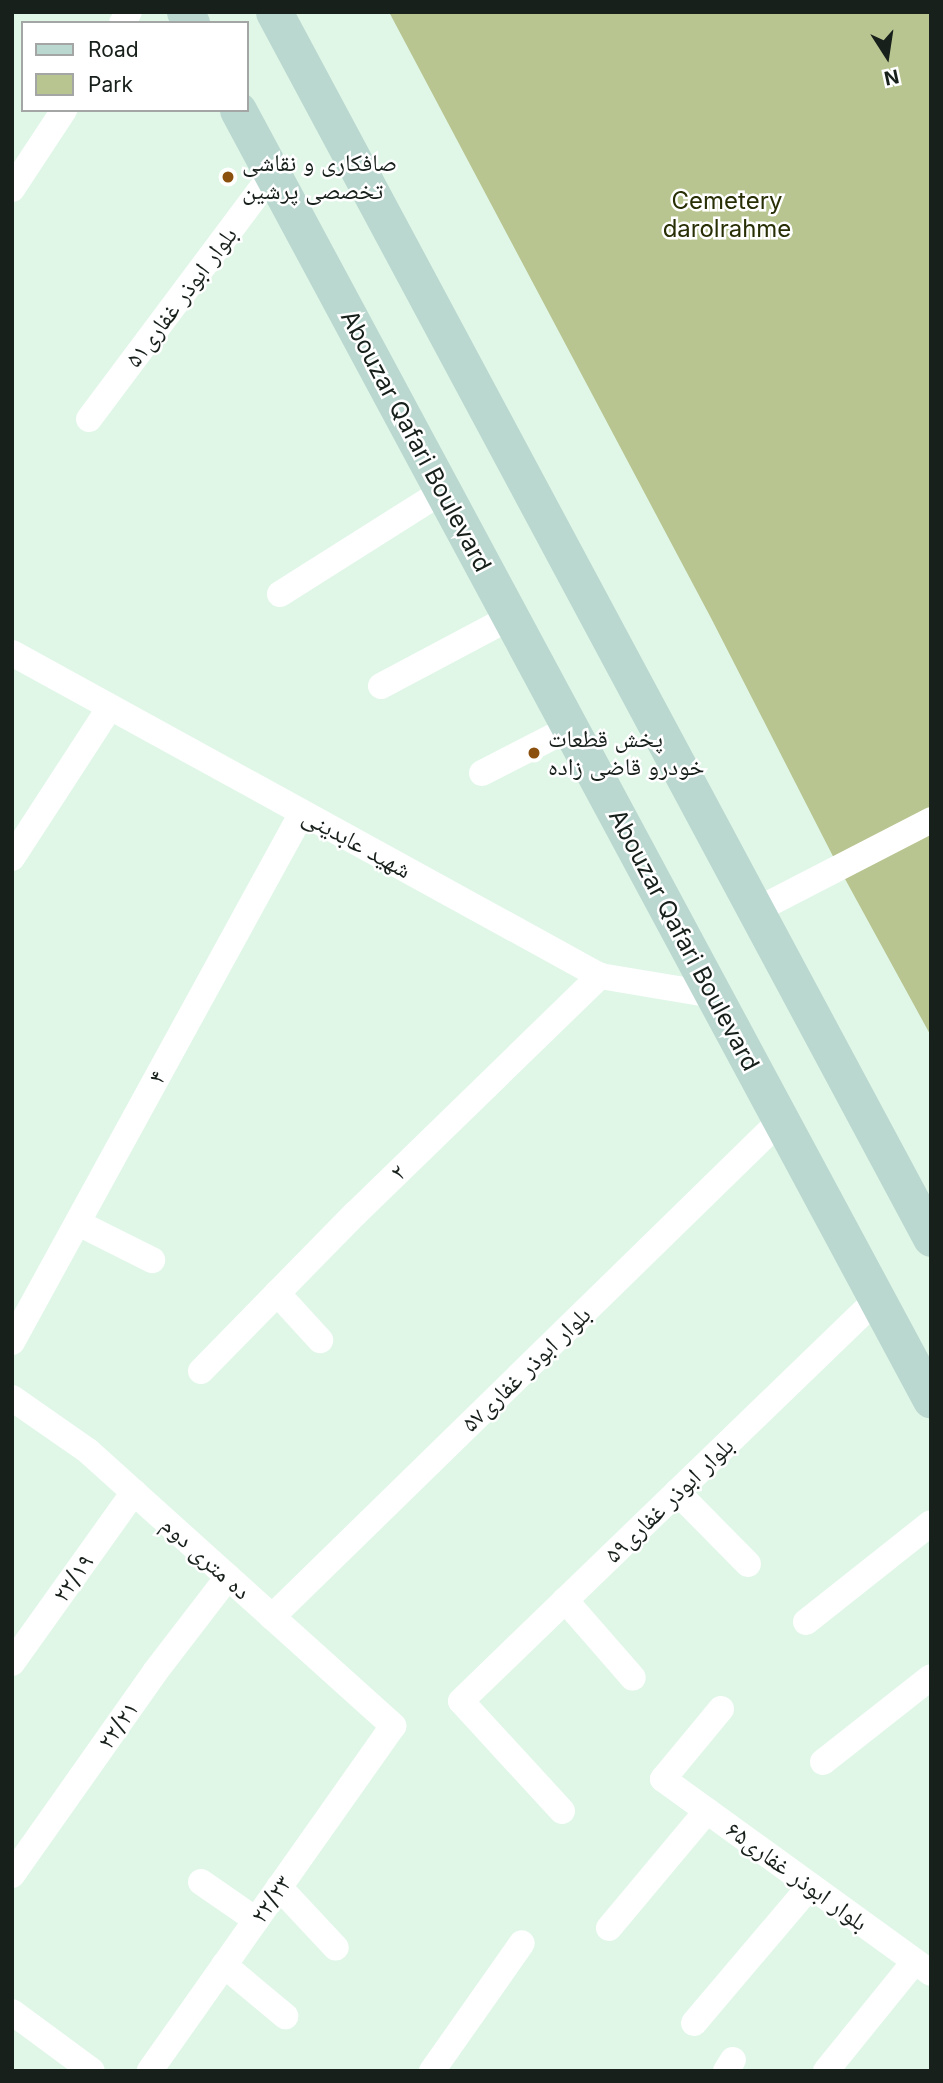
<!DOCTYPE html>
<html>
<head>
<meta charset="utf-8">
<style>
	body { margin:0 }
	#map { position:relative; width:943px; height:2083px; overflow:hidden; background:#e0f7e8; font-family:Inter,"Noto Naskh Arabic",sans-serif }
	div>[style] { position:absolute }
	.green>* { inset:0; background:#b8c590 }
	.minor>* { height:26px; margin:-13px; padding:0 13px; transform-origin:13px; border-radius:13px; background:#fff }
	.secondary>* { height:37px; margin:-18.5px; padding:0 18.5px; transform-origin:18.5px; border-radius:18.5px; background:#bbd8d0 }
	.dots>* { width:19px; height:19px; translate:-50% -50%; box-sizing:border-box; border:4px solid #fff; border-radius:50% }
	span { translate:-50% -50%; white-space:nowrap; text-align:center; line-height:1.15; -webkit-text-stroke:5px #fff; paint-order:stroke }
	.poi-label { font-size:24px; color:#18201b }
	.left { translate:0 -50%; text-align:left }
	.park-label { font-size:24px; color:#282f05 }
	.street-label { font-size:24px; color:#18201b }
	.frame { position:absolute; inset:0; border:14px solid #18201b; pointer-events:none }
	.legend { position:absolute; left:21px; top:21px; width:228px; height:91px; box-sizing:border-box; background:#fff; border:2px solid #a3a6a4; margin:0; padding:9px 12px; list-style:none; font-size:21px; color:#18201b }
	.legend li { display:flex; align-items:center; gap:14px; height:35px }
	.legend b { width:35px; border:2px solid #a3a6a4 }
	.north { position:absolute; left:852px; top:21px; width:70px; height:70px; -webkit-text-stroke:5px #fff; paint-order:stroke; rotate:168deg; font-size:19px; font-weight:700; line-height:28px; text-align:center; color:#18201b }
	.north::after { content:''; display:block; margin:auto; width:24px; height:32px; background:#18201b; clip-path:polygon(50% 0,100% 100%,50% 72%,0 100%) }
</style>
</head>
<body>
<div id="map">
	<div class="green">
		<i style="clip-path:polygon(389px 12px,931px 12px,931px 1036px,839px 868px,711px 618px)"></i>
	</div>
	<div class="minor">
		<i style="left:122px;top:23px;width:13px;rotate:-58deg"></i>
		<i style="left:12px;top:189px;width:95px;rotate:-56.6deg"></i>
		<i style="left:89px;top:419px;width:306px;rotate:-53.2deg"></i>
		<i style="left:280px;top:594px;width:193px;rotate:-32.3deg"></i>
		<i style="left:12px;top:653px;width:671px;rotate:28.78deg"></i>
		<i style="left:600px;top:976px;width:116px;rotate:9.5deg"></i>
		<i style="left:381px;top:686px;width:147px;rotate:-28deg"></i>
		<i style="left:482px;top:773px;width:99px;rotate:-27.1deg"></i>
		<i style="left:12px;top:858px;width:180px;rotate:-57deg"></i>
		<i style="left:755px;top:911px;width:198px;rotate:-27.3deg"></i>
		<i style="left:78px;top:1223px;width:83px;rotate:26.6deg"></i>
		<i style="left:277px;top:1293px;width:64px;rotate:47.5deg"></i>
		<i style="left:12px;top:1342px;width:603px;rotate:-61.27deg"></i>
		<i style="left:201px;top:1371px;width:220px;rotate:-45.6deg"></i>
		<i style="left:355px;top:1214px;width:342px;rotate:-44.2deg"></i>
		<i style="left:12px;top:1398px;width:93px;rotate:34.9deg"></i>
		<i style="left:88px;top:1451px;width:411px;rotate:42deg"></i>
		<i style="left:393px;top:1726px;width:422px;rotate:125.2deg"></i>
		<i style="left:677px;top:1492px;width:101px;rotate:45.4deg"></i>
		<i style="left:565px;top:1600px;width:103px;rotate:48.9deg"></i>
		<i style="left:272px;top:1617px;width:711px;rotate:-44.32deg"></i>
		<i style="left:806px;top:1622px;width:159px;rotate:-38.4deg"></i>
		<i style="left:12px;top:1663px;width:210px;rotate:-54.5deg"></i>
		<i style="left:721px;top:1709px;width:91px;rotate:129.6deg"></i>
		<i style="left:663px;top:1779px;width:331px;rotate:35.9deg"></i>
		<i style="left:823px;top:1762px;width:137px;rotate:-38.2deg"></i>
		<i style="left:562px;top:1811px;width:149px;rotate:-132.6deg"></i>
		<i style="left:461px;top:1701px;width:578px;rotate:-44.02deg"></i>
		<i style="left:12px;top:1875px;width:248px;rotate:-54.8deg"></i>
		<i style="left:155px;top:1672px;width:120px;rotate:-52.5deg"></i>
		<i style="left:201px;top:1882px;width:67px;rotate:34.6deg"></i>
		<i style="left:279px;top:1887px;width:83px;rotate:46.9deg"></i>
		<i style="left:609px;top:1928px;width:153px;rotate:-50.1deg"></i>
		<i style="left:224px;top:1965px;width:80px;rotate:39.9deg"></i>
		<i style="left:12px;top:2012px;width:99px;rotate:36.4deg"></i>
		<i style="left:694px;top:2023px;width:180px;rotate:-49.7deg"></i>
		<i style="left:432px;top:2071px;width:156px;rotate:-54.9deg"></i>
		<i style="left:726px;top:2071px;width:13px;rotate:-58deg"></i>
		<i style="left:826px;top:2071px;width:141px;rotate:-51deg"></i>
	</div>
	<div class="secondary">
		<i style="left:185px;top:12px;width:13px;rotate:61deg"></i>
		<i style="left:274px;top:12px;width:1391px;rotate:61.81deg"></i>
		<i style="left:238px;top:110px;width:1464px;rotate:61.75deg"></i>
	</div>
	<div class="dots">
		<i style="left:228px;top:177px;background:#8b500d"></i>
		<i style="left:534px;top:753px;background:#8b500d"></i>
	</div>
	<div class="poi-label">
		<span class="left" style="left:242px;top:177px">صافکاری و نقاشی<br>تخصصی پرشین</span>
		<span class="left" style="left:548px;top:753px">پخش قطعات<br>خودرو قاضی زاده</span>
	</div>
	<div class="park-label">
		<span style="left:727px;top:215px">Cemetery<br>darolrahme</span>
	</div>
	<div class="street-label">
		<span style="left:181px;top:297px;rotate:-53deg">بلوار ابوذر غفاری۵۱</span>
		<span style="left:416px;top:441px;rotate:62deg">Abouzar Qafari Boulevard</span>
		<span style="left:357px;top:843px;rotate:29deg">شهید عابدینی</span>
		<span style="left:684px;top:940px;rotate:62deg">Abouzar Qafari Boulevard</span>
		<span style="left:157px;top:1077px;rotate:-61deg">۴</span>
		<span style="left:398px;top:1172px;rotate:-44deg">۲</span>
		<span style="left:526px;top:1369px;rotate:-44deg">بلوار ابوذر غفاری۵۷</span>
		<span style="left:669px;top:1500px;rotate:-44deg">بلوار ابوذر غفاری۵۹</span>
		<span style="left:206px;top:1558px;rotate:42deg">ده متری دوم</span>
		<span style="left:73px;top:1578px;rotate:-55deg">۲۲/۱۹</span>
		<span style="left:118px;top:1725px;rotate:-55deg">۲۲/۲۱</span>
		<span style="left:797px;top:1876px;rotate:36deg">بلوار ابوذر غفاری۶۵</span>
		<span style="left:271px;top:1899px;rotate:-55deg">۲۲/۲۳</span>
	</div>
	<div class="frame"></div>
	<ul class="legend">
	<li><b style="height:9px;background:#bbd8d0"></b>Road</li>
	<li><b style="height:19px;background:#b8c590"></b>Park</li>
	</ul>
	<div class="north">N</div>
</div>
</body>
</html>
